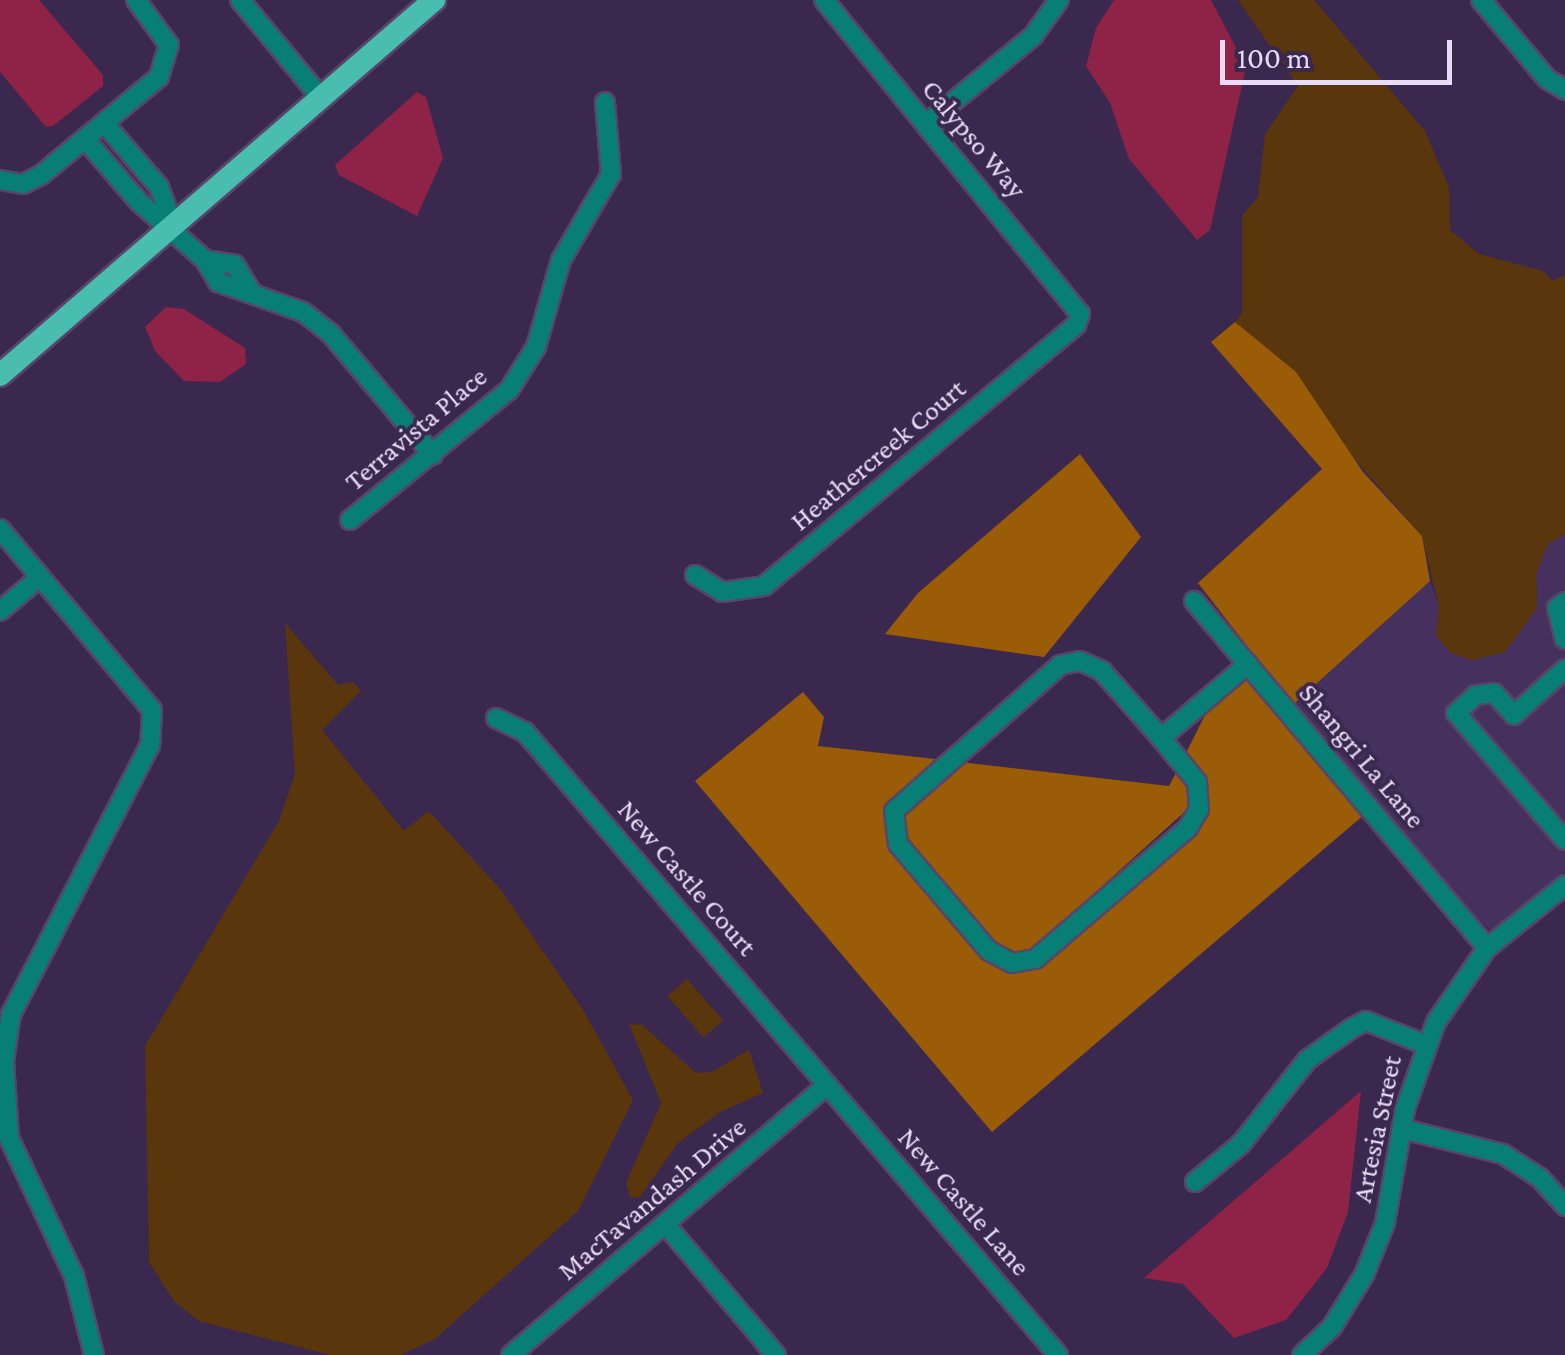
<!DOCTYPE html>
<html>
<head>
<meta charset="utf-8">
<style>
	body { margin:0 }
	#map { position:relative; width:1565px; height:1355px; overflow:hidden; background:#3b284f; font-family:"Crimson Pro",serif }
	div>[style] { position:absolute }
	.built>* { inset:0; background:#46305d }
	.green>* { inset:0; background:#59360c; transform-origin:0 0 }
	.forest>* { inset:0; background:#9a5c07 }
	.water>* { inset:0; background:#8f2247 }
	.roads { filter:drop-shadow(2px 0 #57456a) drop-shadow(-2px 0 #57456a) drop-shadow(0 2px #57456a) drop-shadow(0 -2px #57456a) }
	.minor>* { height:18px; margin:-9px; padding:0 9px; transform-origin:9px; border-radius:9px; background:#087f75 }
	.major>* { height:22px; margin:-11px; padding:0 11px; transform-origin:11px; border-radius:11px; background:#4abdb1 }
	span { translate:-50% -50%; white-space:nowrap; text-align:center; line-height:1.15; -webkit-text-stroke:8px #3b284f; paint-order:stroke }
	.street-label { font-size:28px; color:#e7dcf5 }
	.scale { position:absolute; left:1220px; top:40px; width:232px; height:45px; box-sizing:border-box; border:5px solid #e7dcf5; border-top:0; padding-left:12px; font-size:30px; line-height:35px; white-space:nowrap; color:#e7dcf5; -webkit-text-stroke:8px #3b284f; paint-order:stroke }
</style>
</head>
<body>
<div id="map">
	<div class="built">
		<i style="clip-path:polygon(1565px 534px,1565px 871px,1493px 932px,1462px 906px,1294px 705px,1430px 581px,1439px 606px,1436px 635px,1537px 608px,1536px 574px,1548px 544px)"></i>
	</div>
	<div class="green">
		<i style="clip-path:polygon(1238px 0,1314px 0,1425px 131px,1449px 188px,1450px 230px,1479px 254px,1543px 271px,1553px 281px,1565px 275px,1565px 534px,1548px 544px,1536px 574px,1537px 608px,1505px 652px,1472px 660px,1451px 653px,1436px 636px,1439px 606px,1422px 536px,1235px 322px,1242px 313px,1242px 216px,1258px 197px,1265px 134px,1298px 86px)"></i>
		<i style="clip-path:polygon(285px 623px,338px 685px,353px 682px,361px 691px,322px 730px,404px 831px,429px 811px,500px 889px,582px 1008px,633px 1100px,578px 1211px,435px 1339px,400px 1355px,330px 1355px,199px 1321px,174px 1301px,149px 1262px,145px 1046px,279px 821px,295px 774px)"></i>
		<i style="left:687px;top:979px;width:55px;height:26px;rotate:49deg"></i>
		<i style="clip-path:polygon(629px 1024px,642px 1025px,696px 1073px,712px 1072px,749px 1050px,763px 1093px,720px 1112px,678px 1143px,639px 1198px,630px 1197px,626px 1183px,661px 1103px)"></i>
	</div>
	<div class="forest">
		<i style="clip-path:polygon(1235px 322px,1296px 372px,1363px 472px,1422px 536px,1430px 581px,1294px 704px,1306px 722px,1198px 583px,1322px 469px,1211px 342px)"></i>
		<i style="clip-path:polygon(1080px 454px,1141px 537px,1044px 657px,885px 634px,918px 593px)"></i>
		<i style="clip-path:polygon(1247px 677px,1365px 814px,992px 1132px,695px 781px,803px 692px,824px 717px,818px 746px,935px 759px,887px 805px,885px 833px,992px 965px,1026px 970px,1041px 966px,1202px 824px,1207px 809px,1185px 755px,1207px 711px)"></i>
		<i style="clip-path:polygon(960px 762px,1169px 786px,1177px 771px,1188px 785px,1190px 807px,1030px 951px,1012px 954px,995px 945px,905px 840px,902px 815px)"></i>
	</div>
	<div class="water">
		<i style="clip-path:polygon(0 0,39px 0,103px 75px,103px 86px,53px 126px,46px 127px,0 72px)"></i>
		<i style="clip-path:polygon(1114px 0,1211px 0,1246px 67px,1210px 230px,1197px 240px,1129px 159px,1110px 103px,1086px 66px,1096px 28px)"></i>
		<i style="clip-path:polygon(417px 92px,426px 97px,443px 158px,417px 216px,339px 175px,335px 165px)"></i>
		<i style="clip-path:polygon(166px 307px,184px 309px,245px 348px,246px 364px,220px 382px,184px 381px,155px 351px,145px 327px)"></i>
		<i style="clip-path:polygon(1361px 1091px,1348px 1212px,1327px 1268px,1286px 1320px,1234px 1338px,1183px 1284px,1144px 1278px)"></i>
	</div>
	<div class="roads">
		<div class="minor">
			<i style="left:240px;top:0;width:127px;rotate:50.4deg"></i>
			<i style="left:1481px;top:0;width:103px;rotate:50.1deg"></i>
			<i style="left:1547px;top:79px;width:21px;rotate:31deg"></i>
			<i style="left:104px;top:123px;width:84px;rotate:49.3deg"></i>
			<i style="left:159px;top:187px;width:40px;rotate:69.8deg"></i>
			<i style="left:926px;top:124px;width:139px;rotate:-39.4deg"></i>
			<i style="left:1033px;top:36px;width:44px;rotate:-54.2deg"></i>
			<i style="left:85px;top:139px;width:83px;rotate:49.4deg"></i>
			<i style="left:139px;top:202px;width:88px;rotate:41.3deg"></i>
			<i style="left:205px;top:260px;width:26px;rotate:59deg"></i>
			<i style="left:218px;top:282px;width:90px;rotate:19.4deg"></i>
			<i style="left:303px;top:312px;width:36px;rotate:38deg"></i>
			<i style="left:331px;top:334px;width:158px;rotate:49.9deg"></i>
			<i style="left:0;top:180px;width:23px;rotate:10deg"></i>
			<i style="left:23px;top:184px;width:20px;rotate:-27deg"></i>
			<i style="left:41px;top:175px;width:153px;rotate:-39.7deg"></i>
			<i style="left:159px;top:77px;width:34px;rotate:-73deg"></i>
			<i style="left:169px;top:45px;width:56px;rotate:-126.3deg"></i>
			<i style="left:205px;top:260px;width:30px;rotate:9deg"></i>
			<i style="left:235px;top:265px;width:31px;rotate:59deg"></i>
			<i style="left:350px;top:520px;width:205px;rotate:-39.3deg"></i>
			<i style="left:509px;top:390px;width:51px;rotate:-57.9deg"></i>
			<i style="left:536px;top:347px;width:91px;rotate:-74deg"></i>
			<i style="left:561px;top:260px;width:99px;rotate:-59.8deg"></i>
			<i style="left:611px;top:174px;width:72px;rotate:-94.8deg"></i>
			<i style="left:0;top:529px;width:236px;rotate:50deg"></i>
			<i style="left:152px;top:710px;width:35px;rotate:93deg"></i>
			<i style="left:150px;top:745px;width:303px;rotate:117.3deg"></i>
			<i style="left:11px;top:1014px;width:48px;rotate:98.5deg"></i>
			<i style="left:4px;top:1061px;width:77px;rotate:86.3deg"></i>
			<i style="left:9px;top:1138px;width:153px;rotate:64.8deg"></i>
			<i style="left:74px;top:1276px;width:81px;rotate:75.8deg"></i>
			<i style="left:695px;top:575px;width:32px;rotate:32deg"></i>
			<i style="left:722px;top:592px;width:42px;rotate:-8.1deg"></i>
			<i style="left:764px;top:586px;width:407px;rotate:-39.9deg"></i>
			<i style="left:1076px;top:325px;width:12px;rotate:-70deg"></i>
			<i style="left:1080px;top:314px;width:405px;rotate:-129.2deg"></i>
			<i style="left:1194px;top:601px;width:454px;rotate:49.8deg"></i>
			<i style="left:1565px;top:602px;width:10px;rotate:143deg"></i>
			<i style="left:1557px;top:608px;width:32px;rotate:76deg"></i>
			<i style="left:0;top:611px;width:52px;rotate:-40.4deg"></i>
			<i style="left:1080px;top:661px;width:24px;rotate:24deg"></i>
			<i style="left:1102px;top:671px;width:89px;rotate:48.6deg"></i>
			<i style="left:1161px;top:738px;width:57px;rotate:50.7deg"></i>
			<i style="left:1197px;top:782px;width:27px;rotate:86deg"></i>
			<i style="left:1199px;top:809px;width:22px;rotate:120deg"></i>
			<i style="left:1188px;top:828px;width:201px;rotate:139.4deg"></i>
			<i style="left:1035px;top:959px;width:23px;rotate:170deg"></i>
			<i style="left:1012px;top:963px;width:26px;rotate:-152deg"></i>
			<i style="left:989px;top:951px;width:140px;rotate:-130.4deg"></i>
			<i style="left:898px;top:844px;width:33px;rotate:-97deg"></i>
			<i style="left:894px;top:811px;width:221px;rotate:-41.3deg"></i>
			<i style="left:1060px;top:665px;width:20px;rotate:-11deg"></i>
			<i style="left:1565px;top:669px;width:69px;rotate:138deg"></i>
			<i style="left:1514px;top:715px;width:30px;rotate:-132deg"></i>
			<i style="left:1494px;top:693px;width:18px;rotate:174deg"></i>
			<i style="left:1476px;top:695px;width:27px;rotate:138deg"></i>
			<i style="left:1456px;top:713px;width:167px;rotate:49.4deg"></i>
			<i style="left:496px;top:718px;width:32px;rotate:26deg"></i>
			<i style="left:525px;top:732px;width:820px;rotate:49.45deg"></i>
			<i style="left:1161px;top:738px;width:114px;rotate:-40.4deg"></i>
			<i style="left:1403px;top:1129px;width:103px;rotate:14deg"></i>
			<i style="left:1503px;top:1154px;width:44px;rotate:33deg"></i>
			<i style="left:1540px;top:1178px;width:38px;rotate:48deg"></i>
			<i style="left:1195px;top:1182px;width:60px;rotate:-39.6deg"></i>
			<i style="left:1241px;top:1144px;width:107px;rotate:-51.8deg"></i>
			<i style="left:1307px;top:1060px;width:55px;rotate:-35.4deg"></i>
			<i style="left:1352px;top:1028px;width:16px;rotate:-27deg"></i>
			<i style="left:1366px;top:1021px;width:62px;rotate:21.6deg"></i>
			<i style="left:666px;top:1225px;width:170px;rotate:49.8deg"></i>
			<i style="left:511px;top:1355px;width:416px;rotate:-40.5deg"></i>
			<i style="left:1302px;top:1355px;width:41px;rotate:-43deg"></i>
			<i style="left:1332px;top:1327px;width:61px;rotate:-58.4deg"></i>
			<i style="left:1364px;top:1275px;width:56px;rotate:-68deg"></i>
			<i style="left:1385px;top:1223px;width:116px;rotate:-80deg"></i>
			<i style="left:1405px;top:1109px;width:92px;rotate:-70.4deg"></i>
			<i style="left:1436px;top:1022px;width:90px;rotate:-55.4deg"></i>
			<i style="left:1487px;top:948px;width:100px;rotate:-38.9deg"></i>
		</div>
		<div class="major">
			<i style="left:0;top:375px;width:574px;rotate:-40.83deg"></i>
		</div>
	</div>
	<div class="street-label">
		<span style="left:974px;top:139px;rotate:50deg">Calypso Way</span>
		<span style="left:416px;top:429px;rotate:-40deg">Terravista Place</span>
		<span style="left:878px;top:455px;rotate:-40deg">Heathercreek Court</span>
		<span style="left:1362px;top:756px;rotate:50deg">Shangri La Lane</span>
		<span style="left:687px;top:878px;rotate:49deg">New Castle Court</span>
		<span style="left:1377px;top:1129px;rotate:-78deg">Artesia Street</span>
		<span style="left:652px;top:1199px;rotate:-40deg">MacTavandash Drive</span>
		<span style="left:964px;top:1202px;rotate:49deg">New Castle Lane</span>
	</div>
	<div class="scale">100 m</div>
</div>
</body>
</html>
